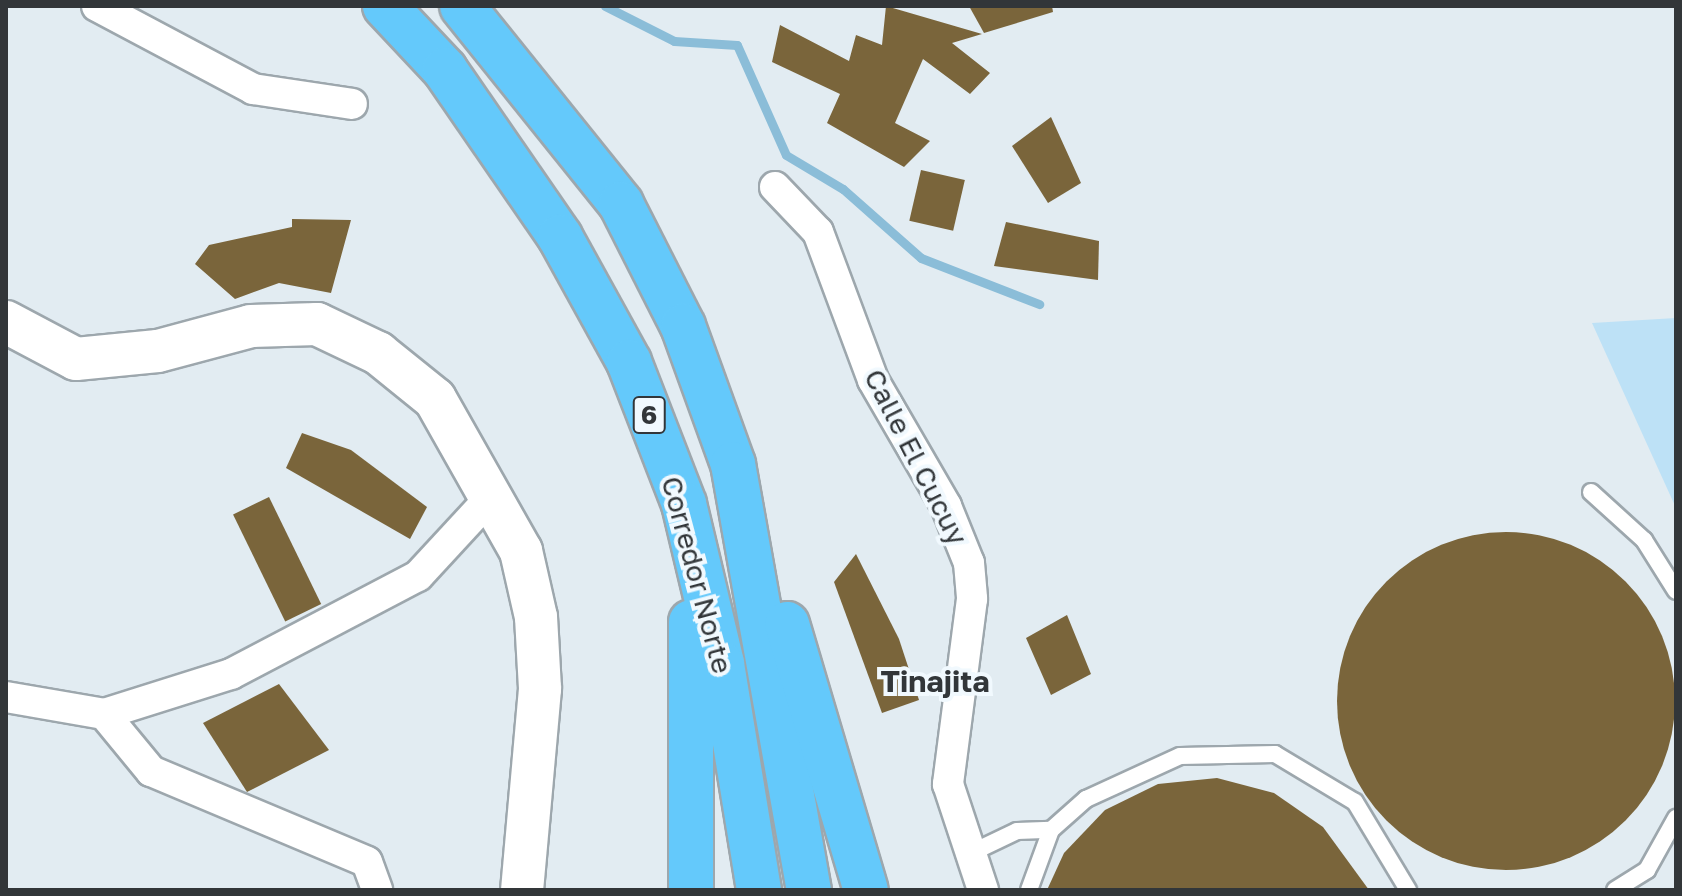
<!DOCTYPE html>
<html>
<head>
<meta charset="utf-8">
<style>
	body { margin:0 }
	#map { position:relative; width:1682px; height:896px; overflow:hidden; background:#e2ecf2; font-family:"Golos Text",sans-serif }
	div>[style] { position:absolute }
	.green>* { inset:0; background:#bde1f6 }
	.stream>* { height:9px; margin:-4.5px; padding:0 4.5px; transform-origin:4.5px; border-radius:4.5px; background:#8bbdd8 }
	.building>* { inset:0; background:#7a653b; transform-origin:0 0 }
	.round { border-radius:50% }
	.roads { filter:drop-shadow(2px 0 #9da7ad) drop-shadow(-2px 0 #9da7ad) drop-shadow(0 2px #9da7ad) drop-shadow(0 -2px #9da7ad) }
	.service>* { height:16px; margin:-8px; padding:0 8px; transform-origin:8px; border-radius:8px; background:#fff }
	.minor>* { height:30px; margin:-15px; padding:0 15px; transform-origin:15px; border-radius:15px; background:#fff }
	.secondary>* { height:42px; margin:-21px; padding:0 21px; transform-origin:21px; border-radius:21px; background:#fff }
	.motorway>* { height:44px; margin:-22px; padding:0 22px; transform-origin:22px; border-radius:22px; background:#64c9fb }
	span { translate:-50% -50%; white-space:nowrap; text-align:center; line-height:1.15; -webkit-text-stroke:8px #f1f9fe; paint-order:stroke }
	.shield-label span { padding:2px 6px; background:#f1f9fe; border:2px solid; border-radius:6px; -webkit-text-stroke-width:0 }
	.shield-label { font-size:26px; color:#323639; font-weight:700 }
	.street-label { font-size:28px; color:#323639 }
	.neighbourhood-label { font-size:30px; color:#323639; font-weight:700 }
	.frame { position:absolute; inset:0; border:8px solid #323639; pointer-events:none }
</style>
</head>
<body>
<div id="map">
	<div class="green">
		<i style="clip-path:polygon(1676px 318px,1676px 508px,1592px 323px)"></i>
	</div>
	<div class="stream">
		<i style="left:605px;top:6px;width:77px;rotate:26.9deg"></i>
		<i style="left:674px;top:41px;width:63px;rotate:3.6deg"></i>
		<i style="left:737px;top:45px;width:120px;rotate:66deg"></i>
		<i style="left:786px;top:155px;width:66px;rotate:30.8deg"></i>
		<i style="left:843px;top:189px;width:104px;rotate:41.5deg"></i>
		<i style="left:921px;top:258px;width:127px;rotate:21.3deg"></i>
	</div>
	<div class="building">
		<i style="clip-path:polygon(886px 6px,982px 34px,952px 43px,990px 73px,970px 94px,923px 59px,895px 123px,930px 141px,904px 167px,827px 123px,840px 94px,772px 62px,780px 25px,849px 61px,856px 35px,882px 45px)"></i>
		<i style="clip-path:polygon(969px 6px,1052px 6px,1053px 12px,984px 33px)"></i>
		<i style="clip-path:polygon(1051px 117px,1081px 183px,1048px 203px,1012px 146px)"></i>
		<i style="left:921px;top:170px;width:45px;height:52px;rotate:13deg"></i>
		<i style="clip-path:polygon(292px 219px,351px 220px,331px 293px,279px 283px,235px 299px,195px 264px,209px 245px,292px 227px)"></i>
		<i style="clip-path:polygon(1006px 222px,1099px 241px,1098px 280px,994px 266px)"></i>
		<i style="clip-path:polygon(302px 433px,351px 450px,427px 507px,410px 539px,286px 468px)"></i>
		<i style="left:269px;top:497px;width:119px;height:40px;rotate:64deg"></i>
		<i class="round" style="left:1337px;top:532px;width:338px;height:338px"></i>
		<i style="clip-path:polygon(856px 554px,899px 639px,919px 700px,882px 713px,834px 582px)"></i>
		<i style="clip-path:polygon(1067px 615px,1091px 674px,1051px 695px,1026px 638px)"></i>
		<i style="clip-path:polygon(279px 684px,329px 750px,247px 792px,203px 723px)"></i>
		<i style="clip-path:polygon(1217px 778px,1274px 793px,1323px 827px,1369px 890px,1047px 890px,1064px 853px,1105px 810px,1158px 784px)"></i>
	</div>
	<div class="roads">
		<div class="service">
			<i style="left:1591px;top:492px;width:72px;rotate:42.2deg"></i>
			<i style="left:1644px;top:540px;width:60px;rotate:57.9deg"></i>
			<i style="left:971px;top:853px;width:51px;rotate:-25.6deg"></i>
			<i style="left:1017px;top:831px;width:34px;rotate:-2deg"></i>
			<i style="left:1029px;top:890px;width:64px;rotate:-69.9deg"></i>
			<i style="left:1051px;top:830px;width:47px;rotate:-41.5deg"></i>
			<i style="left:1086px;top:799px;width:103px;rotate:-24.6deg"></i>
			<i style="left:1180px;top:756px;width:95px;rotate:-1.2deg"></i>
			<i style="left:1275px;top:754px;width:93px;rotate:31deg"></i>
			<i style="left:1355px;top:802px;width:103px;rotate:58.9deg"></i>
			<i style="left:1615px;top:890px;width:38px;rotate:-32deg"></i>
			<i style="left:1647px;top:870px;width:60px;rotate:-60.9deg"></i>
		</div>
		<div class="minor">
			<i style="left:97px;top:6px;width:177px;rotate:28deg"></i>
			<i style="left:253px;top:89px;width:100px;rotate:8.6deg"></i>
			<i style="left:775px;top:187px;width:62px;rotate:46.3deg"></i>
			<i style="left:818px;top:232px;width:158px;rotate:69.6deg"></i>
			<i style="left:873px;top:380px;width:146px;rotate:59.9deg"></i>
			<i style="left:946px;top:506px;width:61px;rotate:68deg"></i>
			<i style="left:969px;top:563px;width:36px;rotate:85deg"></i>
			<i style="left:972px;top:599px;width:187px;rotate:97.4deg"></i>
			<i style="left:948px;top:784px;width:112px;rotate:71.7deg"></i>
			<i style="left:6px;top:697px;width:99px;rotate:9.8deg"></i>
			<i style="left:104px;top:714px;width:133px;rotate:-17.5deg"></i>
			<i style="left:231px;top:674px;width:211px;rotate:-27.7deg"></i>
			<i style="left:418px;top:576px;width:108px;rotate:-47.3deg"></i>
			<i style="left:104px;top:714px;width:74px;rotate:50.5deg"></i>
			<i style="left:151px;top:771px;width:234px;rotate:22.8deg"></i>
			<i style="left:367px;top:862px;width:30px;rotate:70deg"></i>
		</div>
		<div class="secondary">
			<i style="left:6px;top:322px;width:79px;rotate:27.9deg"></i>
			<i style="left:76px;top:359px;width:82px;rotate:-5.6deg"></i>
			<i style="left:158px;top:351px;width:96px;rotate:-15deg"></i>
			<i style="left:251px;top:326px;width:66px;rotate:-1.7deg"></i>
			<i style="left:317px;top:324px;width:68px;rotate:25.4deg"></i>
			<i style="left:378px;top:353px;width:73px;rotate:38.9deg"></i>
			<i style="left:435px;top:399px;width:175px;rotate:60.5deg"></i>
			<i style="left:521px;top:551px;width:68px;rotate:77.2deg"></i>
			<i style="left:536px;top:617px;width:72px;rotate:86.8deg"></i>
			<i style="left:540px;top:689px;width:202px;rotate:95.1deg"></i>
		</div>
		<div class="motorway">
			<i style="left:385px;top:6px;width:88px;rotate:46.8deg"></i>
			<i style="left:445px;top:70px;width:203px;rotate:55.4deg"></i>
			<i style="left:560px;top:237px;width:143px;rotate:61.1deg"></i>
			<i style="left:629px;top:362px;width:152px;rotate:68.8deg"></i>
			<i style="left:684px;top:504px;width:164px;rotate:76.6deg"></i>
			<i style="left:722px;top:664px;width:229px;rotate:80.7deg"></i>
			<i style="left:462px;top:6px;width:254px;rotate:51.2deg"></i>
			<i style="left:621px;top:204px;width:137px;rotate:63.1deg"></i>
			<i style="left:683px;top:326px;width:147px;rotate:70.1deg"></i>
			<i style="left:733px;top:464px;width:433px;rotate:79.9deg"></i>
			<i style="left:787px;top:624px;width:277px;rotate:73.5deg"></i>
			<i style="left:691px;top:890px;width:268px;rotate:-90deg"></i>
		</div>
	</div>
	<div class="shield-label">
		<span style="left:649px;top:415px">6</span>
	</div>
	<div class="street-label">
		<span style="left:916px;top:457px;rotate:63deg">Calle El Cucuy</span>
		<span style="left:697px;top:575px;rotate:75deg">Corredor Norte</span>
	</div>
	<div class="neighbourhood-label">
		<span style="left:935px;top:681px">Tinajita</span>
	</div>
	<div class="frame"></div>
</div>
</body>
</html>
